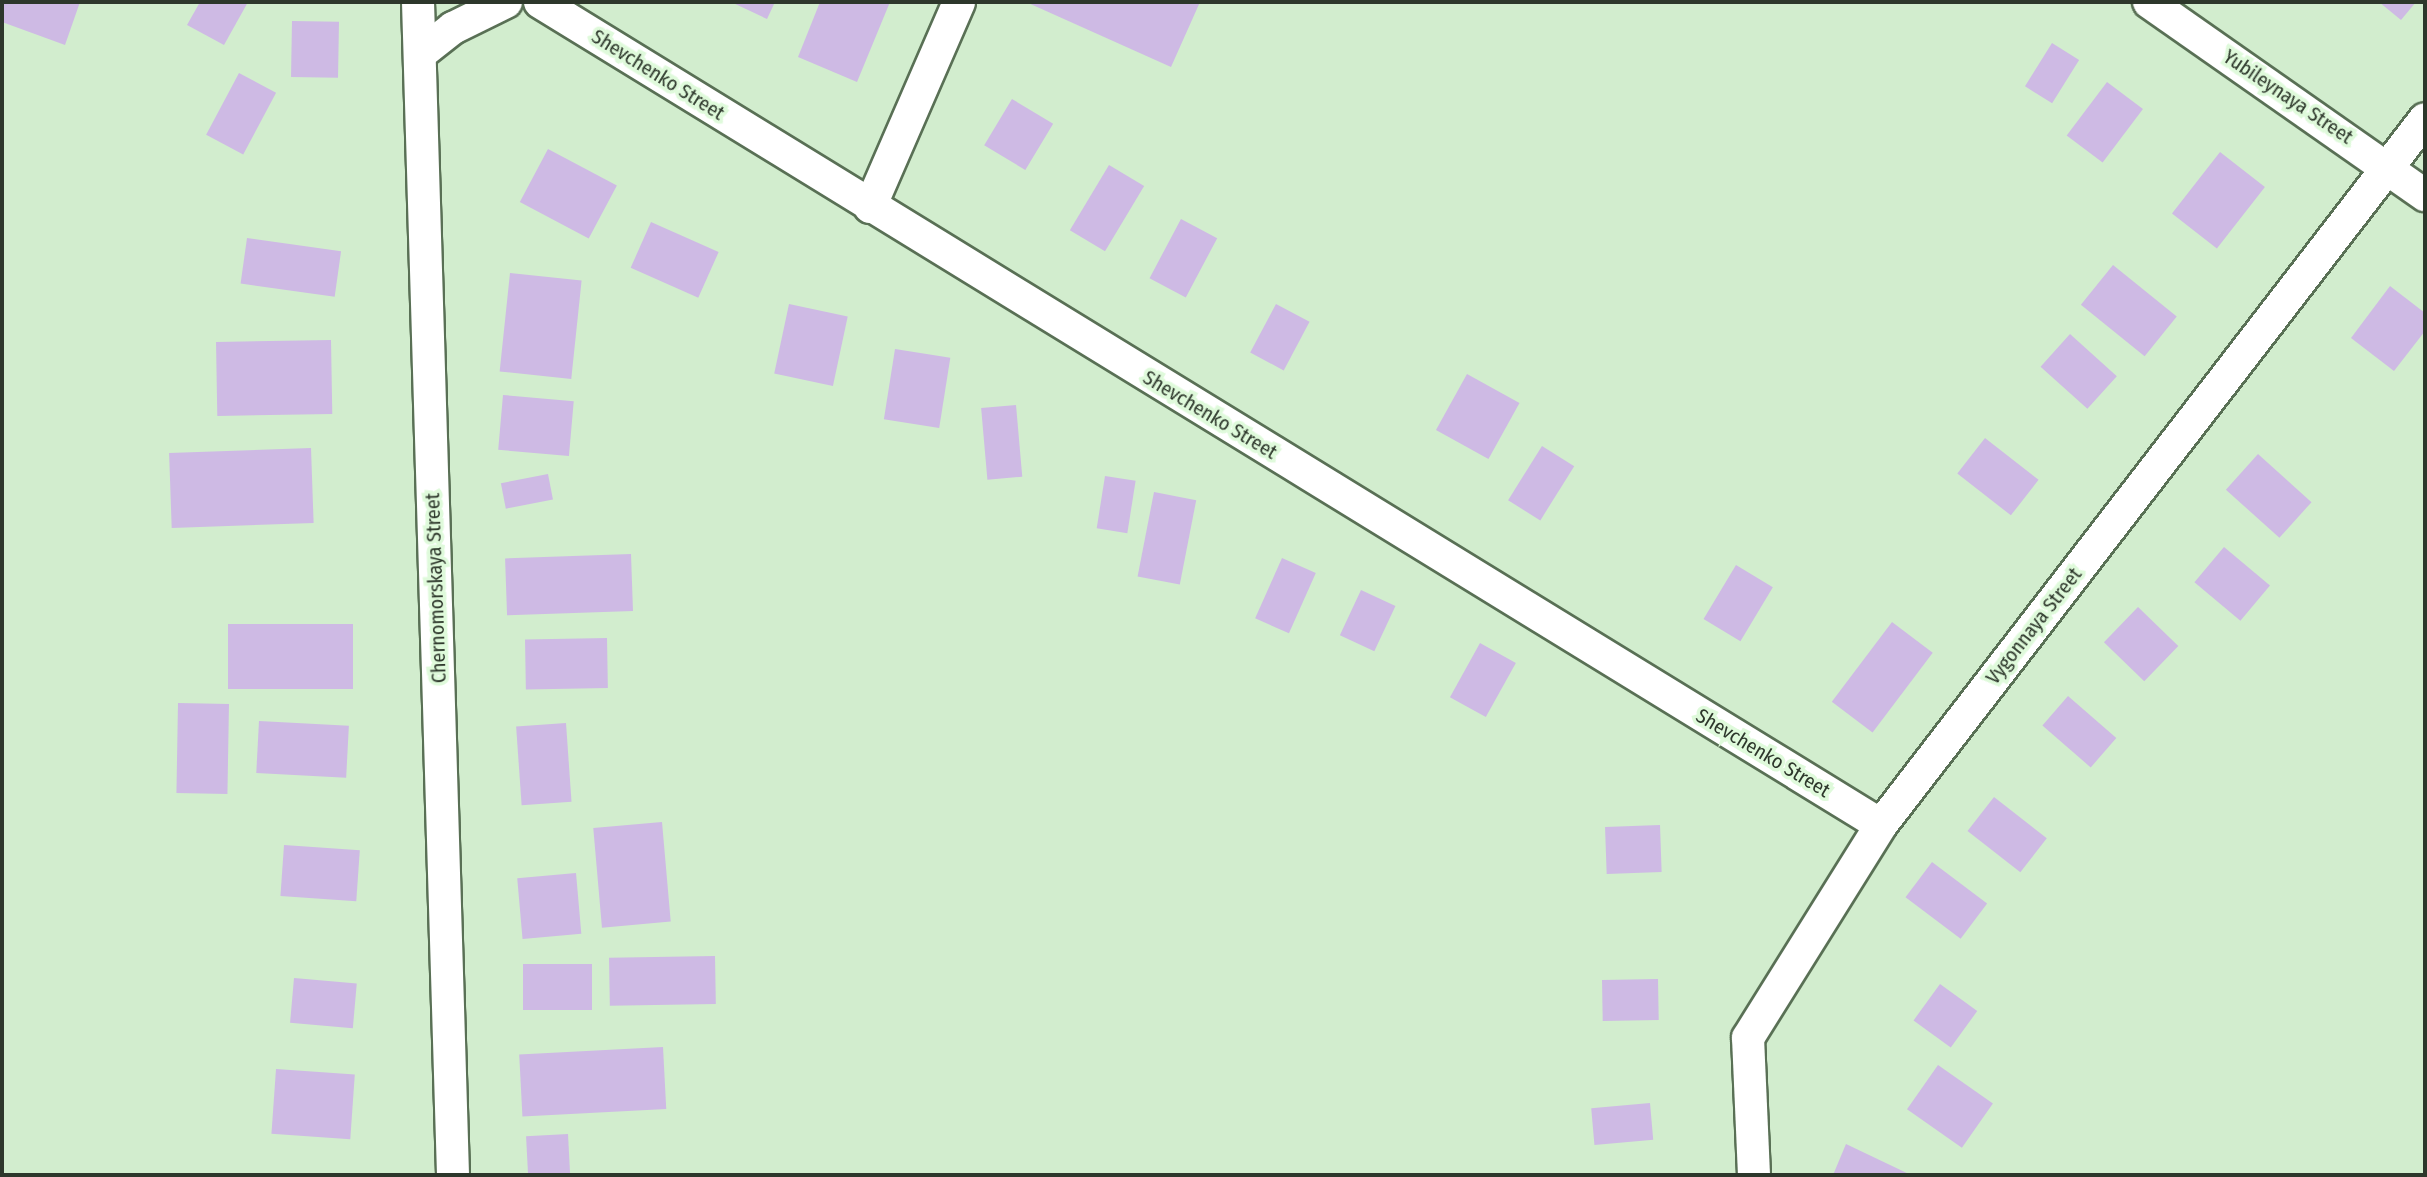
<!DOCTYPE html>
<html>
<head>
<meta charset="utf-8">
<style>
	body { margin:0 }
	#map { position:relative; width:2427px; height:1177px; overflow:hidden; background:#d2edce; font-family:"Fira Sans Condensed",sans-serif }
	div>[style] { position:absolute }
	.building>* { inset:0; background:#cebae4; transform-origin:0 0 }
	.roads { filter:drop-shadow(2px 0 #597055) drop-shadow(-2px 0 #597055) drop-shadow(0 2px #597055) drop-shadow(0 -2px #597055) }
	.street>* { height:32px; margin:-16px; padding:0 16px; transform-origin:16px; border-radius:16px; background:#fff }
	span { translate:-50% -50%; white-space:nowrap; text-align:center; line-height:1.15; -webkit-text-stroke:7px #dffadb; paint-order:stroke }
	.street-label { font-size:20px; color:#2d372b }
	.frame { position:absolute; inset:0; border:4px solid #2d372b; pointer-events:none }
</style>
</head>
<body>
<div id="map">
	<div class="building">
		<i style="clip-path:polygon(2px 2px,80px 2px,65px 45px,2px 22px)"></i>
		<i style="clip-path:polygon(200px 2px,248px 2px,224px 45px,187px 25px)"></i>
		<i style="clip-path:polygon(731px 2px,775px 2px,767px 19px)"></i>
		<i style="clip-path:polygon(820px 2px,890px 2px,857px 82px,798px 57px)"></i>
		<i style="clip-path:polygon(1026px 2px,1200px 2px,1171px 67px)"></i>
		<i style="clip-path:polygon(2379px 2px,2416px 2px,2401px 20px)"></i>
		<i style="left:292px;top:21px;width:47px;height:56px;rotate:1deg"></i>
		<i style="left:2052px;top:43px;width:32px;height:51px;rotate:32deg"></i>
		<i style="left:239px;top:73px;width:42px;height:70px;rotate:28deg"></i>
		<i style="left:2107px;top:82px;width:45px;height:67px;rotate:37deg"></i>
		<i style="left:1012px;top:99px;width:48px;height:54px;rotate:31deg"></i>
		<i style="left:548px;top:149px;width:78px;height:60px;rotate:28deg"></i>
		<i style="left:2220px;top:152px;width:57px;height:78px;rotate:38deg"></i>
		<i style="left:1109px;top:165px;width:41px;height:76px;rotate:31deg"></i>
		<i style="left:1181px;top:219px;width:41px;height:67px;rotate:28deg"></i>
		<i style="left:651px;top:222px;width:74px;height:50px;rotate:24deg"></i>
		<i style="left:247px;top:238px;width:95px;height:46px;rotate:8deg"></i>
		<i style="left:2113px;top:265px;width:82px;height:51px;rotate:39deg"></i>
		<i style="left:510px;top:273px;width:72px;height:99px;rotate:6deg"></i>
		<i style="clip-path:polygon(2390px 286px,2425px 313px,2425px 331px,2394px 371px,2351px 338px)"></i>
		<i style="left:789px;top:304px;width:60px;height:71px;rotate:12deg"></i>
		<i style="left:1276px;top:304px;width:38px;height:55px;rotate:28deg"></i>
		<i style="left:2070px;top:334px;width:63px;height:44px;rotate:42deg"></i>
		<i style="left:331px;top:340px;width:74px;height:115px;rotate:89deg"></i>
		<i style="left:895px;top:349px;width:56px;height:71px;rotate:9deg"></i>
		<i style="left:1467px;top:374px;width:60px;height:64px;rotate:29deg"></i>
		<i style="left:503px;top:395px;width:71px;height:55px;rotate:5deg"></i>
		<i style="left:1016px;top:405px;width:72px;height:35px;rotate:85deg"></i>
		<i style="left:1985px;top:438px;width:68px;height:45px;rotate:38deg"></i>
		<i style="left:1542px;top:446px;width:38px;height:64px;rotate:32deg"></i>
		<i style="left:311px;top:448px;width:75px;height:142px;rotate:88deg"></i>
		<i style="left:2258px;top:454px;width:72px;height:48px;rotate:42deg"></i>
		<i style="left:548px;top:474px;width:26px;height:48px;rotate:79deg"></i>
		<i style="left:1105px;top:476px;width:31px;height:53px;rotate:9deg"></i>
		<i style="left:1154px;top:492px;width:43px;height:86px;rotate:11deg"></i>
		<i style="left:2224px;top:547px;width:60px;height:46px;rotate:40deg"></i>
		<i style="left:631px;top:554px;width:57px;height:126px;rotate:88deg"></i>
		<i style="left:1282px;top:558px;width:37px;height:66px;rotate:24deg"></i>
		<i style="left:1736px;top:565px;width:43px;height:63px;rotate:31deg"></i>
		<i style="left:1361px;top:590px;width:38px;height:50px;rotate:25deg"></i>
		<i style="left:2138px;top:607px;width:56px;height:49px;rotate:44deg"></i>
		<i style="left:1892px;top:622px;width:51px;height:100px;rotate:37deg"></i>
		<i style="left:228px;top:624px;width:125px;height:65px"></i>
		<i style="left:607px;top:638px;width:50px;height:82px;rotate:89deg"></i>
		<i style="left:1480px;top:643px;width:41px;height:62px;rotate:29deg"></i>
		<i style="left:2068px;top:696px;width:64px;height:39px;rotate:41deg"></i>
		<i style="left:178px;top:703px;width:51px;height:90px;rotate:1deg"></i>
		<i style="left:259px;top:721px;width:90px;height:52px;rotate:3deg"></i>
		<i style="left:566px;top:723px;width:79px;height:50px;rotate:86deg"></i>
		<i style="left:1994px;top:797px;width:67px;height:43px;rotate:38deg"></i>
		<i style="left:662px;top:822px;width:100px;height:69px;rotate:85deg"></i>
		<i style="left:1660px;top:825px;width:47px;height:55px;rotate:88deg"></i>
		<i style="left:284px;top:845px;width:76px;height:51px;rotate:4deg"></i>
		<i style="left:1932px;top:862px;width:69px;height:44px;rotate:37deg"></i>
		<i style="left:576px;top:873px;width:61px;height:59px;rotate:85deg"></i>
		<i style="left:715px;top:956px;width:48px;height:106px;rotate:89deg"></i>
		<i style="left:592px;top:964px;width:46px;height:69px;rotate:90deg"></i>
		<i style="left:294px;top:978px;width:63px;height:45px;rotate:5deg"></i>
		<i style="left:1658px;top:979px;width:41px;height:56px;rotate:89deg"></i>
		<i style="left:1940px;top:984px;width:46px;height:45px;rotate:36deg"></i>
		<i style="left:663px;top:1047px;width:62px;height:144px;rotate:87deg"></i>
		<i style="left:1938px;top:1065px;width:67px;height:54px;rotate:35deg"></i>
		<i style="left:276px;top:1069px;width:79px;height:65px;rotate:4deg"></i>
		<i style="left:1650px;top:1103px;width:37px;height:59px;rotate:85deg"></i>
		<i style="left:568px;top:1134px;width:41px;height:42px;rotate:87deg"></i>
		<i style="clip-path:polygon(1846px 1144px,1911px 1175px,1833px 1175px)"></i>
	</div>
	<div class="roads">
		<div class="street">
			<i style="left:418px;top:2px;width:1174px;rotate:88.29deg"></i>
			<i style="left:540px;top:2px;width:1573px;rotate:31.54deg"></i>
			<i style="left:2149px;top:2px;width:337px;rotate:35deg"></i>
			<i style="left:420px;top:54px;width:42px;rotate:-38.2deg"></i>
			<i style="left:453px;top:28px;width:59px;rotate:-26.1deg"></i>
			<i style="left:870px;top:207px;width:223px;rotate:-66.5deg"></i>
			<i style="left:1754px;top:1175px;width:137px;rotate:-92.5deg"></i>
			<i style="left:1748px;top:1038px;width:251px;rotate:-58deg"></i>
			<i style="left:1881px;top:825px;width:891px;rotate:-52.38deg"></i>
		</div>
	</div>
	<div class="street-label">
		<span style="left:658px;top:75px;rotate:32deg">Shevchenko Street</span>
		<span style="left:2288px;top:97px;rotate:34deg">Yubileynaya Street</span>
		<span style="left:1210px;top:415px;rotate:31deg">Shevchenko Street</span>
		<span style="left:436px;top:588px;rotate:-92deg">Chernomorskaya Street</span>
		<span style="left:2034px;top:626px;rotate:-52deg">Vygonnaya Street</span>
		<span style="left:1763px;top:753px;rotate:31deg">Shevchenko Street</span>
	</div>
	<div class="frame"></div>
</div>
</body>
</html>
